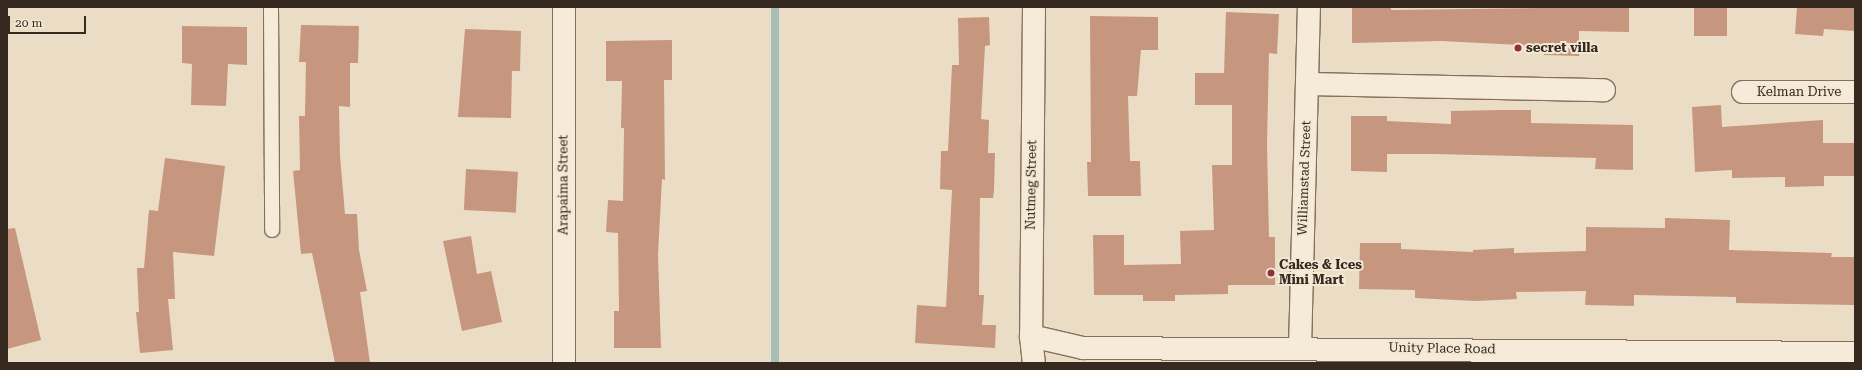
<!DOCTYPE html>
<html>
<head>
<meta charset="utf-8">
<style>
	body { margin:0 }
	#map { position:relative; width:1862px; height:370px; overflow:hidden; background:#ebddc5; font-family:"Roboto Serif",serif }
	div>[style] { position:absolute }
	.stream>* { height:8px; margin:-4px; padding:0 4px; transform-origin:4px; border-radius:4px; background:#a7bfb6 }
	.building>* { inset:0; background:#c6977e; transform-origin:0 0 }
	.roads { filter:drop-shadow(1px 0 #856f5d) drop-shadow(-1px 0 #856f5d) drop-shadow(0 1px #856f5d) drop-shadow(0 -1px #856f5d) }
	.service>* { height:14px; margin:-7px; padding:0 7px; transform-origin:7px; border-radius:7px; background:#f6ebd8 }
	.minor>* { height:22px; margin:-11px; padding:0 11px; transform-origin:11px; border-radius:11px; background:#f6ebd8 }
	.dots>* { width:11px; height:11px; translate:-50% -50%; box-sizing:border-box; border:2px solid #f3e8d4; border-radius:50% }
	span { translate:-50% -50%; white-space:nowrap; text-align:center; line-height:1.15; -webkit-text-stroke:4px #f3e8d4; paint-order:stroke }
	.poi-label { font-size:13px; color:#36291f; font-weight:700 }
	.left { translate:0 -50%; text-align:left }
	.street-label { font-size:13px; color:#36291f }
	.frame { position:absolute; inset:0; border:8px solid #36291f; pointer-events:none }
	.scale { position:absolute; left:8px; top:16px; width:78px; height:18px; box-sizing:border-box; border:2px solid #36291f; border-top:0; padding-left:5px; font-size:12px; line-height:14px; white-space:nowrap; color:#36291f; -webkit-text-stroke:3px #f3e8d4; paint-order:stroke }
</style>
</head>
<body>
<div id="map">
	<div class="stream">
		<i style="left:775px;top:363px;width:356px;rotate:-90deg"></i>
	</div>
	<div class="building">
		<i style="clip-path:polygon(1352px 7px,1391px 7px,1391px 10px,1629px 7px,1629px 32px,1579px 31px,1579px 56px,1544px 55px,1544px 46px,1441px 41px,1352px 43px)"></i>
		<i style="left:1694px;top:7px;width:33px;height:29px"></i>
		<i style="clip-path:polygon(1797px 7px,1855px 7px,1855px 31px,1824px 29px,1823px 36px,1795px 34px)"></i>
		<i style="clip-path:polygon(1226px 12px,1279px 14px,1277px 54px,1269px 53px,1267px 144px,1269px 237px,1275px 237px,1275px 285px,1228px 285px,1228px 294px,1175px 295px,1175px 301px,1143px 301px,1143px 295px,1094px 295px,1093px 235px,1124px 235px,1124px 265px,1181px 264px,1180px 231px,1214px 230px,1212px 165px,1232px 165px,1232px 105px,1195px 105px,1195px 73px,1224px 73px)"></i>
		<i style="clip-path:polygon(1090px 16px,1158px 17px,1158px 50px,1141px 50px,1137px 96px,1128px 96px,1130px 161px,1140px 161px,1141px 196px,1088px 196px,1087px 162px,1091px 162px)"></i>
		<i style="clip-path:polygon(989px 17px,990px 45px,985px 46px,981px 119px,989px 120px,988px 153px,995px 153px,994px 191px,993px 198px,980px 198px,979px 295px,984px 295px,982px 325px,996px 325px,995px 348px,915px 343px,917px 305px,946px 307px,952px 190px,940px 189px,941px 151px,948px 151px,952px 65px,959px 65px,958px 18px)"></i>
		<i style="clip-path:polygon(301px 25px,359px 26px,358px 63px,350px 63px,350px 107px,339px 106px,340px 156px,345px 214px,357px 214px,359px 250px,367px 291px,360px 292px,370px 363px,335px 363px,312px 253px,301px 254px,293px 171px,300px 170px,299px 116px,305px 116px,306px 62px,299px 62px)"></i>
		<i style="clip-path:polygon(182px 26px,247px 27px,247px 65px,228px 64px,226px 106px,191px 105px,192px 64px,182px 63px)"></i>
		<i style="clip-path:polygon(465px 29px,521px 31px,520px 71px,512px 71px,511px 118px,458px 117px)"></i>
		<i style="clip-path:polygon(672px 40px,672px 80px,664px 80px,665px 180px,662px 179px,658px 255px,661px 348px,614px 348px,614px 311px,619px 311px,618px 233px,606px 232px,608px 200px,623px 201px,624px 128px,621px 128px,622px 81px,606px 81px,606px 41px)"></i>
		<i style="clip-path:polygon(1721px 105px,1722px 127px,1823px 120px,1823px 143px,1855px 143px,1855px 176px,1824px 176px,1824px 186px,1785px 187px,1785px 177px,1732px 178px,1732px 170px,1695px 172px,1692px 107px)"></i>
		<i style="clip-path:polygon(1501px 110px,1531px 110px,1531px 123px,1633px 125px,1633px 170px,1595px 169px,1596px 158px,1434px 154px,1387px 154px,1387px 172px,1351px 171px,1351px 116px,1387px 116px,1387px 121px,1451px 124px,1451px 111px)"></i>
		<i style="clip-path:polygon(165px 158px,225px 166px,214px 256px,173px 252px,175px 299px,168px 299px,173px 350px,140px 353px,136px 312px,139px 312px,137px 268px,144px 268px,149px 210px,158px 211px)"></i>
		<i style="left:466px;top:169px;width:52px;height:41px;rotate:3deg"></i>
		<i style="clip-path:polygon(1665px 218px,1730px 220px,1729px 250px,1832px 253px,1831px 257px,1855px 257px,1855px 305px,1736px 303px,1736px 297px,1634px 295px,1634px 306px,1585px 305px,1586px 291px,1516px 292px,1517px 299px,1476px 301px,1415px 298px,1415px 290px,1359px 289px,1360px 243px,1401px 243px,1401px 249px,1473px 252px,1473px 250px,1514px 248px,1514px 253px,1586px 251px,1586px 227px,1665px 228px)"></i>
		<i style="clip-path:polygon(15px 228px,41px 340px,7px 349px,7px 229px)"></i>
		<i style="clip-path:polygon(471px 236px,477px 274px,491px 271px,502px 322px,462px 331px,443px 241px)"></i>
	</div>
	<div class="roads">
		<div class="service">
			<i style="left:271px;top:7px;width:223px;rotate:89.7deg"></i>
		</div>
		<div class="minor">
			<i style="left:1034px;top:7px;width:329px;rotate:90.5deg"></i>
			<i style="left:1031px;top:336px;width:27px;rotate:84deg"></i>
			<i style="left:1308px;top:84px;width:296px;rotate:1.2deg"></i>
			<i style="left:1743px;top:92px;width:112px"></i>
			<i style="left:1031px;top:336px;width:53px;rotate:13deg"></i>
			<i style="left:1083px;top:348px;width:772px;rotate:0.37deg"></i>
			<i style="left:1300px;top:348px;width:341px;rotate:-88.5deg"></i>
			<i style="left:564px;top:363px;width:356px;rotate:-90deg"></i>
		</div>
	</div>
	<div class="dots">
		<i style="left:1518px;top:48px;background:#903139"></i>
		<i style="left:1271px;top:273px;background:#903139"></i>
	</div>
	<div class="poi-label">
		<span class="left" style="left:1526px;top:48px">secret villa</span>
		<span class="left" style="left:1279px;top:273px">Cakes &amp; Ices<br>Mini Mart</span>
	</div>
	<div class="street-label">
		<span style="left:1799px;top:92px">Kelman Drive</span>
		<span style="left:1305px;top:178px;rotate:-88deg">Williamstad Street</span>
		<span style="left:564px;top:185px;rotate:-90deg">Arapaima Street</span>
		<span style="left:1032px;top:185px;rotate:-89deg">Nutmeg Street</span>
		<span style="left:1442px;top:349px;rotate:1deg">Unity Place Road</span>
	</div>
	<div class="frame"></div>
	<div class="scale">20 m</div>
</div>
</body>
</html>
